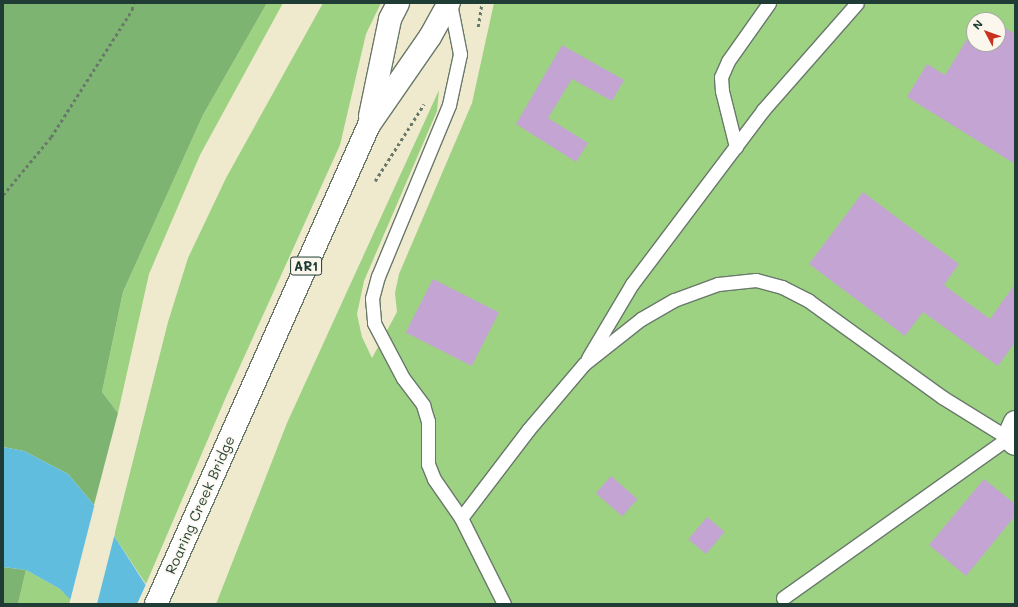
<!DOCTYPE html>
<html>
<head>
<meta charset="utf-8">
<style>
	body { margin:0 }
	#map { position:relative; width:1018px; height:607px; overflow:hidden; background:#efe9ce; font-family:Mali,sans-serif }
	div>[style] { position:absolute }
	.green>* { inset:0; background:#9ed283 }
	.forest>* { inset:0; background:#7eb471 }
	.water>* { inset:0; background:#60bdde }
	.pier>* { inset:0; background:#efe9ce }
	.building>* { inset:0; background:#c3a4d2; transform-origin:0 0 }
	.path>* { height:2.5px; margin-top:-1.25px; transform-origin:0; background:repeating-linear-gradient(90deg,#68796a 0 3px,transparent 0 6px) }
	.roads { filter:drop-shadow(1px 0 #68796a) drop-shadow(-1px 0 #68796a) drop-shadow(0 1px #68796a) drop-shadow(0 -1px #68796a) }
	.service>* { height:13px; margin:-6.5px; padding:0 6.5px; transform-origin:6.5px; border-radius:6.5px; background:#fff }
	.minor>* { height:22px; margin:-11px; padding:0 11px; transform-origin:11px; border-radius:11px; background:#fff }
	.trunk>* { height:22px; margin:-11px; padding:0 11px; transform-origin:11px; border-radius:11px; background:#fff }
	span { translate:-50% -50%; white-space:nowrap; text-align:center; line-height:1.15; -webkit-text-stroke:3px #fbf7ec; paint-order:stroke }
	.shield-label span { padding:1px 3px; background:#fbf7ec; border:1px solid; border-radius:3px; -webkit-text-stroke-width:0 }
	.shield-label { font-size:13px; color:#1f3d34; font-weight:700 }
	.street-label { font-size:14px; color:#1f3d34 }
	.frame { position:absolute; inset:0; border:4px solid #1f3d34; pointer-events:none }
	.north { position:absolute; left:966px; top:12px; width:40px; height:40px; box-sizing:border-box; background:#fbf7ec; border:1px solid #a3ada2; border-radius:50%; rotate:311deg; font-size:11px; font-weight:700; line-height:16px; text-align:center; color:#1f3d34 }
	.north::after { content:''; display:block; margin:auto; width:14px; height:18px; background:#c8321e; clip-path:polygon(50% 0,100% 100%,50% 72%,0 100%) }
</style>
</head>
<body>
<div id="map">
	<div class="green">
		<i style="clip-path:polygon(267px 3px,283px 3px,200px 155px,149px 274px,118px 413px,102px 392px,123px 292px,203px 115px)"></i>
		<i style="clip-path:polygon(323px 3px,381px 3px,366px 34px,340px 145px,226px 397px,146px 584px,114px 536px,168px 322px,188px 258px,226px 178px)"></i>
		<i style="clip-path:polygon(evenodd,494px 3px,1015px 3px,1015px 604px,216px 604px,287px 423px,439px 90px,437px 111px,364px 281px,357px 314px,362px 337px,372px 358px,397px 312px,395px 293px,399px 274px,472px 103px,494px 3px,974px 20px,998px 20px,998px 44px,974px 44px,974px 20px)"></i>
		<i style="clip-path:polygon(26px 570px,60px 589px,71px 598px,69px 604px,18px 604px)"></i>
	</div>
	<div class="forest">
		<i style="clip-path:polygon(3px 3px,267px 3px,203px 115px,123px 292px,102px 392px,118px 413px,94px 505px,68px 474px,24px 451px,3px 447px)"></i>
		<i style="clip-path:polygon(3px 567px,26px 570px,18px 604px,3px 604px)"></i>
	</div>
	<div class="water">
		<i style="clip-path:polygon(3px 447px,24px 451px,68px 474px,94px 505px,158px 604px,75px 604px,60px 589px,26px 570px,3px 567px)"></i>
	</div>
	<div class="pier">
		<i style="clip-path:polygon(95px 503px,115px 533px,97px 604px,73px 604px,70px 601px)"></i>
		<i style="clip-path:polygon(147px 582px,160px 603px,160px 604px,137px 604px)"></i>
	</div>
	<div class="building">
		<i style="clip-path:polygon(983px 14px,992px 20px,979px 20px)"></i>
		<i style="clip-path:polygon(998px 24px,1015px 34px,1015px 164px,907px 97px,927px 64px,945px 75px,974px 28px,974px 44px,998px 44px)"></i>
		<i style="clip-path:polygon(562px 45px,624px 80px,612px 101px,572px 79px,548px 118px,588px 143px,576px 162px,516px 124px)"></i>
		<i style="clip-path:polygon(863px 192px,959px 264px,944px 285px,990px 319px,1015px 284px,1015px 342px,998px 366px,923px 312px,905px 336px,809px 264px)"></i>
		<i style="left:433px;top:279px;width:74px;height:60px;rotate:27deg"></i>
		<i style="left:611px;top:476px;width:35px;height:23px;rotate:41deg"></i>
		<i style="clip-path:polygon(984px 479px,1015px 504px,1015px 516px,966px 576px,929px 545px)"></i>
		<i style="left:707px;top:517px;width:23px;height:29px;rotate:40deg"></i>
	</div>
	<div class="path">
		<i style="left:478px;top:27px;width:24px;rotate:-81deg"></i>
		<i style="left:375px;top:181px;width:91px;rotate:-57.5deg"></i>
		<i style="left:3px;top:195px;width:75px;rotate:-50.4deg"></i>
		<i style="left:51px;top:137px;width:151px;rotate:-57.5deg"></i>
		<i style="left:132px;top:10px;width:7px;rotate:-82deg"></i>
	</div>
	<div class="roads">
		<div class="service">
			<i style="left:450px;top:3px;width:52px;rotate:78.9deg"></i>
			<i style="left:460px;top:54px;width:52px;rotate:102.2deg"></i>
			<i style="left:449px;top:105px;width:185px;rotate:112.5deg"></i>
			<i style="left:378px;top:276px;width:23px;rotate:105deg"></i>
			<i style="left:372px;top:298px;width:25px;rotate:85deg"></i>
			<i style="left:374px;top:323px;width:62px;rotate:62.2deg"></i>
			<i style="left:403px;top:378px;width:34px;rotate:53deg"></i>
			<i style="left:423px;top:405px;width:17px;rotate:73deg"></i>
			<i style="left:428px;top:421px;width:43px;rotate:90deg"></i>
			<i style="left:428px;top:464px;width:16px;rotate:68deg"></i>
			<i style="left:434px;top:479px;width:47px;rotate:55.3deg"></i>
			<i style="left:461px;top:518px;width:96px;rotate:63.4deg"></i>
			<i style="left:736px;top:147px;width:58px;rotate:-104deg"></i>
			<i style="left:722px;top:91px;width:14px;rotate:-94deg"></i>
			<i style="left:721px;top:77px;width:17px;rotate:-66deg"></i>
			<i style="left:728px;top:61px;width:71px;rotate:-54.7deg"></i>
			<i style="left:588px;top:358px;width:86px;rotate:-59.3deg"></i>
			<i style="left:632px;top:284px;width:218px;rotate:-53deg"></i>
			<i style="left:763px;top:110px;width:142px;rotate:-48.7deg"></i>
			<i style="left:461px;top:518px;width:111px;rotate:-52.7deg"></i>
			<i style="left:528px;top:430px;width:87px;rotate:-49.7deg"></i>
			<i style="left:584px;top:364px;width:73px;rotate:-38.3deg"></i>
			<i style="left:641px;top:319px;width:38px;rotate:-30deg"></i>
			<i style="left:674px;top:300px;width:47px;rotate:-20deg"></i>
			<i style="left:718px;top:284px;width:38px;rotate:-6deg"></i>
			<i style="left:756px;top:280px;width:27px;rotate:15deg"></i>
			<i style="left:782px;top:287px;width:30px;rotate:27deg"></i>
			<i style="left:809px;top:301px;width:164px;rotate:35.8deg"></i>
			<i style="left:942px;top:397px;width:78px;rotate:31.8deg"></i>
			<i style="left:1008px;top:438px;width:276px;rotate:144.6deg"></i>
		</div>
		<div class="minor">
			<i style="left:1015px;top:422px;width:17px;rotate:114deg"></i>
			<i style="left:1008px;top:438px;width:9px;rotate:41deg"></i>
		</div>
		<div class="trunk">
			<i style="left:370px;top:116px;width:99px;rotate:-78.3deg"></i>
			<i style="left:390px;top:19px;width:18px;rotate:-63deg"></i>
			<i style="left:156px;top:604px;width:524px;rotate:-66.03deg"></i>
			<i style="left:369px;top:125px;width:107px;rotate:-55.3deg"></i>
			<i style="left:430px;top:37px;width:39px;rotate:-61deg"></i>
		</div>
	</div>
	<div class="shield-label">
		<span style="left:306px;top:266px">AR1</span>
	</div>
	<div class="street-label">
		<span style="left:200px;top:505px;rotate:-66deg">Roaring Creek Bridge</span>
	</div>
	<div class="frame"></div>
	<div class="north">N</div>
</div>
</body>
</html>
